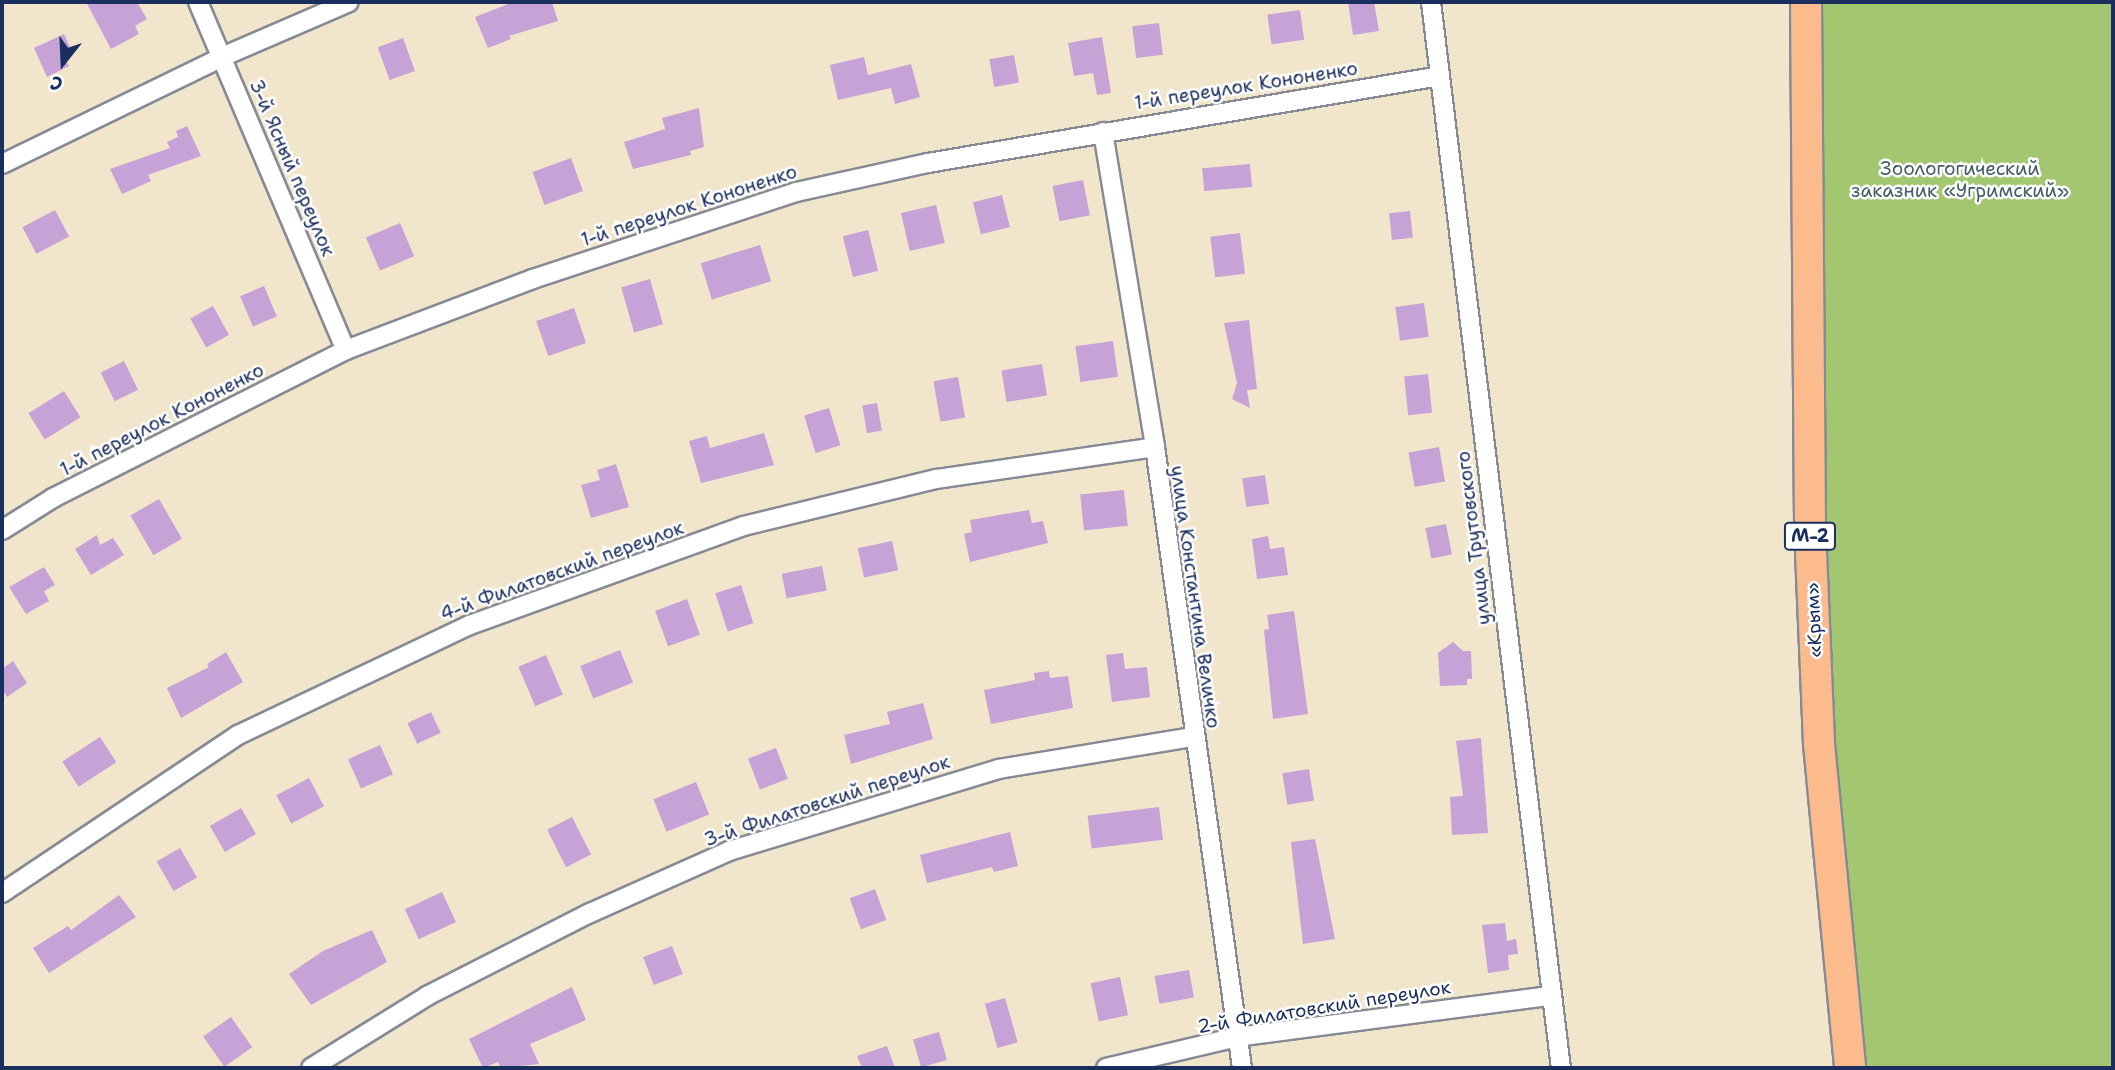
<!DOCTYPE html>
<html>
<head>
<meta charset="utf-8">
<style>
	body { margin:0 }
	#map { position:relative; width:2115px; height:1070px; overflow:hidden; background:#f1e6cc; font-family:"Shantell Sans",sans-serif }
	div>[style] { position:absolute }
	.green>* { inset:0; background:#a3c771 }
	.building>* { inset:0; background:#c7a2d7; transform-origin:0 0 }
	.roads { filter:drop-shadow(2px 0 #868a95) drop-shadow(-2px 0 #868a95) drop-shadow(0 2px #868a95) drop-shadow(0 -2px #868a95) }
	.minor>* { height:18px; margin:-9px; padding:0 9px; transform-origin:9px; border-radius:9px; background:#fff }
	.trunk>* { height:30px; margin:-15px; padding:0 15px; transform-origin:15px; border-radius:15px; background:#fbbb8d }
	span { translate:-50% -50%; white-space:nowrap; text-align:center; line-height:1.15; -webkit-text-stroke:5px #fff; paint-order:stroke }
	.shield-label span { padding:2px 5px; background:#fff; border:2px solid; border-radius:5px; -webkit-text-stroke-width:0 }
	.shield-label { font-size:18px; color:#1b2f5e; font-weight:700 }
	.street-label { font-size:19px; color:#1b2f5e }
	.park-label { font-size:19px; color:#445d64 }
	.frame { position:absolute; inset:0; border:4px solid #1b2f5e; pointer-events:none }
	.north { position:absolute; left:28px; top:28px; width:70px; height:70px; -webkit-text-stroke:5px #fff; paint-order:stroke; rotate:198deg; font-size:19px; font-weight:700; line-height:28px; text-align:center; color:#1b2f5e }
	.north::after { content:''; display:block; margin:auto; width:24px; height:32px; background:#1b2f5e; clip-path:polygon(50% 0,100% 100%,50% 72%,0 100%) }
</style>
</head>
<body>
<div id="map">
	<div class="green">
		<i style="clip-path:polygon(1806px 2px,2113px 2px,2113px 1068px,1850px 1068px,1835px 938px)"></i>
	</div>
	<div class="building">
		<i style="clip-path:polygon(86px 2px,137px 2px,147px 19px,135px 26px,139px 34px,111px 49px)"></i>
		<i style="clip-path:polygon(513px 2px,552px 2px,558px 21px,509px 36px,511px 39px,488px 48px,475px 17px)"></i>
		<i style="clip-path:polygon(1348px 2px,1374px 2px,1379px 31px,1353px 35px)"></i>
		<i style="left:1300px;top:10px;width:30px;height:33px;rotate:82deg"></i>
		<i style="left:1159px;top:23px;width:32px;height:27px;rotate:83deg"></i>
		<i style="clip-path:polygon(64px 34px,70px 47px,61px 51px,69px 66px,47px 77px,34px 48px)"></i>
		<i style="clip-path:polygon(1102px 37px,1111px 93px,1097px 95px,1093px 73px,1074px 76px,1068px 43px)"></i>
		<i style="left:403px;top:38px;width:35px;height:27px;rotate:70deg"></i>
		<i style="left:1014px;top:55px;width:28px;height:25px;rotate:80deg"></i>
		<i style="clip-path:polygon(864px 57px,868px 75px,911px 64px,920px 97px,895px 104px,891px 88px,838px 100px,830px 65px)"></i>
		<i style="clip-path:polygon(699px 108px,704px 147px,690px 151px,691px 155px,633px 169px,624px 142px,665px 129px,662px 118px)"></i>
		<i style="clip-path:polygon(187px 126px,201px 156px,148px 175px,151px 181px,122px 194px,110px 169px,170px 148px,167px 142px,178px 137px,176px 131px)"></i>
		<i style="left:571px;top:158px;width:35px;height:41px;rotate:70deg"></i>
		<i style="left:1250px;top:164px;width:23px;height:48px;rotate:85deg"></i>
		<i style="left:1083px;top:180px;width:36px;height:31px;rotate:79deg"></i>
		<i style="left:1002px;top:195px;width:33px;height:30px;rotate:76deg"></i>
		<i style="left:936px;top:205px;width:39px;height:36px;rotate:77deg"></i>
		<i style="left:55px;top:210px;width:30px;height:37px;rotate:62deg"></i>
		<i style="left:1410px;top:211px;width:27px;height:21px;rotate:84deg"></i>
		<i style="left:400px;top:223px;width:36px;height:37px;rotate:67deg"></i>
		<i style="left:868px;top:230px;width:42px;height:26px;rotate:76deg"></i>
		<i style="left:1240px;top:233px;width:41px;height:30px;rotate:83deg"></i>
		<i style="left:760px;top:245px;width:38px;height:62px;rotate:73deg"></i>
		<i style="left:650px;top:279px;width:47px;height:30px;rotate:74deg"></i>
		<i style="left:264px;top:286px;width:33px;height:26px;rotate:67deg"></i>
		<i style="left:1424px;top:303px;width:34px;height:29px;rotate:82deg"></i>
		<i style="left:213px;top:306px;width:33px;height:26px;rotate:61deg"></i>
		<i style="left:574px;top:308px;width:37px;height:40px;rotate:71deg"></i>
		<i style="clip-path:polygon(1249px 320px,1257px 389px,1247px 390px,1250px 408px,1232px 399px,1237px 383px,1224px 323px)"></i>
		<i style="left:1113px;top:341px;width:36px;height:38px;rotate:82deg"></i>
		<i style="left:124px;top:361px;width:32px;height:26px;rotate:64deg"></i>
		<i style="left:1042px;top:364px;width:32px;height:41px;rotate:81deg"></i>
		<i style="left:1428px;top:374px;width:39px;height:24px;rotate:84deg"></i>
		<i style="left:958px;top:377px;width:41px;height:25px;rotate:80deg"></i>
		<i style="left:64px;top:391px;width:31px;height:42px;rotate:58deg"></i>
		<i style="left:877px;top:403px;width:28px;height:15px;rotate:80deg"></i>
		<i style="left:829px;top:408px;width:39px;height:26px;rotate:73deg"></i>
		<i style="clip-path:polygon(764px 433px,774px 465px,701px 483px,689px 441px,707px 436px,710px 448px)"></i>
		<i style="left:1439px;top:447px;width:35px;height:31px;rotate:80deg"></i>
		<i style="clip-path:polygon(616px 464px,629px 507px,591px 518px,581px 485px,600px 480px,597px 470px)"></i>
		<i style="left:1265px;top:475px;width:29px;height:23px;rotate:82deg"></i>
		<i style="left:1124px;top:490px;width:36px;height:44px;rotate:84deg"></i>
		<i style="left:159px;top:499px;width:46px;height:33px;rotate:60deg"></i>
		<i style="clip-path:polygon(1029px 510px,1032px 523px,1043px 521px,1048px 543px,970px 562px,964px 534px,972px 532px,970px 520px)"></i>
		<i style="left:1446px;top:524px;width:31px;height:21px;rotate:79deg"></i>
		<i style="clip-path:polygon(97px 535px,100px 545px,113px 538px,124px 555px,91px 575px,75px 549px)"></i>
		<i style="clip-path:polygon(1268px 536px,1270px 549px,1284px 547px,1288px 575px,1257px 579px,1252px 539px)"></i>
		<i style="left:892px;top:541px;width:30px;height:35px;rotate:78deg"></i>
		<i style="left:822px;top:566px;width:25px;height:41px;rotate:79deg"></i>
		<i style="clip-path:polygon(44px 567px,55px 585px,44px 591px,49px 601px,26px 614px,9px 587px)"></i>
		<i style="left:741px;top:585px;width:40px;height:27px;rotate:72deg"></i>
		<i style="left:687px;top:599px;width:38px;height:34px;rotate:70deg"></i>
		<i style="clip-path:polygon(1294px 611px,1308px 714px,1273px 719px,1264px 630px,1269px 629px,1267px 615px)"></i>
		<i style="clip-path:polygon(1453px 642px,1463px 651px,1471px 651px,1472px 679px,1467px 679px,1467px 685px,1440px 686px,1438px 653px)"></i>
		<i style="left:620px;top:650px;width:35px;height:43px;rotate:68deg"></i>
		<i style="clip-path:polygon(226px 652px,243px 682px,181px 718px,167px 688px,209px 667px,207px 664px)"></i>
		<i style="clip-path:polygon(1123px 653px,1125px 669px,1147px 667px,1150px 697px,1112px 702px,1106px 655px)"></i>
		<i style="left:546px;top:655px;width:43px;height:30px;rotate:67deg"></i>
		<i style="clip-path:polygon(13px 661px,27px 683px,7px 697px,2px 689px,2px 669px)"></i>
		<i style="clip-path:polygon(1049px 671px,1050px 678px,1068px 676px,1073px 708px,991px 724px,984px 690px,1035px 680px,1034px 673px)"></i>
		<i style="clip-path:polygon(923px 703px,933px 739px,851px 764px,844px 735px,890px 724px,887px 712px)"></i>
		<i style="left:431px;top:712px;width:23px;height:26px;rotate:65deg"></i>
		<i style="left:100px;top:737px;width:30px;height:45px;rotate:57deg"></i>
		<i style="clip-path:polygon(1481px 738px,1488px 833px,1452px 835px,1450px 797px,1463px 796px,1456px 741px)"></i>
		<i style="left:380px;top:745px;width:32px;height:35px;rotate:66deg"></i>
		<i style="left:776px;top:748px;width:33px;height:30px;rotate:69deg"></i>
		<i style="left:1309px;top:769px;width:32px;height:27px;rotate:81deg"></i>
		<i style="left:309px;top:778px;width:32px;height:37px;rotate:62deg"></i>
		<i style="left:696px;top:782px;width:35px;height:46px;rotate:68deg"></i>
		<i style="left:1159px;top:807px;width:33px;height:72px;rotate:83deg"></i>
		<i style="left:241px;top:808px;width:30px;height:36px;rotate:60deg"></i>
		<i style="left:572px;top:817px;width:42px;height:28px;rotate:63deg"></i>
		<i style="clip-path:polygon(1010px 832px,1018px 866px,994px 872px,992px 867px,927px 883px,920px 855px)"></i>
		<i style="clip-path:polygon(1315px 839px,1335px 939px,1303px 944px,1291px 842px)"></i>
		<i style="left:180px;top:848px;width:34px;height:27px;rotate:60deg"></i>
		<i style="left:875px;top:889px;width:33px;height:27px;rotate:70deg"></i>
		<i style="left:442px;top:892px;width:33px;height:41px;rotate:65deg"></i>
		<i style="clip-path:polygon(119px 895px,136px 917px,49px 973px,33px 948px,68px 926px,71px 930px)"></i>
		<i style="clip-path:polygon(1505px 923px,1507px 941px,1516px 939px,1518px 954px,1508px 955px,1509px 970px,1488px 973px,1482px 925px)"></i>
		<i style="clip-path:polygon(372px 930px,387px 962px,311px 1005px,289px 974px,323px 951px)"></i>
		<i style="left:672px;top:946px;width:30px;height:31px;rotate:69deg"></i>
		<i style="left:1189px;top:970px;width:28px;height:35px;rotate:80deg"></i>
		<i style="left:1120px;top:977px;width:39px;height:30px;rotate:78deg"></i>
		<i style="clip-path:polygon(572px 987px,586px 1020px,530px 1044px,539px 1064px,501px 1068px,498px 1062px,483px 1068px,469px 1039px)"></i>
		<i style="left:1005px;top:998px;width:46px;height:21px;rotate:74deg"></i>
		<i style="left:231px;top:1017px;width:37px;height:34px;rotate:55deg"></i>
		<i style="left:939px;top:1032px;width:29px;height:27px;rotate:74deg"></i>
		<i style="clip-path:polygon(887px 1046px,895px 1068px,862px 1068px,857px 1056px)"></i>
	</div>
	<div class="roads">
		<div class="minor">
			<i style="left:198px;top:2px;width:378px;rotate:67deg"></i>
			<i style="left:1431px;top:2px;width:1074px;rotate:83.05deg"></i>
			<i style="left:1103px;top:132px;width:319px;rotate:80.6deg"></i>
			<i style="left:1155px;top:447px;width:627px;rotate:82.02deg"></i>
			<i style="left:2px;top:164px;width:245px;rotate:-25.9deg"></i>
			<i style="left:222px;top:57px;width:138px;rotate:-23.4deg"></i>
			<i style="left:2px;top:530px;width:60px;rotate:-32.1deg"></i>
			<i style="left:53px;top:498px;width:328px;rotate:-26.8deg"></i>
			<i style="left:346px;top:350px;width:200px;rotate:-20.8deg"></i>
			<i style="left:533px;top:279px;width:277px;rotate:-18.3deg"></i>
			<i style="left:796px;top:192px;width:135px;rotate:-12.4deg"></i>
			<i style="left:928px;top:163px;width:519px;rotate:-9.64deg"></i>
			<i style="left:2px;top:893px;width:284px;rotate:-33.8deg"></i>
			<i style="left:238px;top:735px;width:257px;rotate:-25.4deg"></i>
			<i style="left:470px;top:625px;width:290px;rotate:-19.9deg"></i>
			<i style="left:743px;top:526px;width:199px;rotate:-13.7deg"></i>
			<i style="left:936px;top:479px;width:221px;rotate:-8.3deg"></i>
			<i style="left:311px;top:1068px;width:137px;rotate:-31.8deg"></i>
			<i style="left:427px;top:996px;width:183px;rotate:-27deg"></i>
			<i style="left:590px;top:913px;width:152px;rotate:-24deg"></i>
			<i style="left:729px;top:851px;width:282px;rotate:-16.9deg"></i>
			<i style="left:999px;top:769px;width:197px;rotate:-9.4deg"></i>
			<i style="left:1106px;top:1068px;width:135px;rotate:-13.3deg"></i>
			<i style="left:1237px;top:1037px;width:316px;rotate:-7.5deg"></i>
		</div>
		<div class="trunk">
			<i style="left:1806px;top:2px;width:526px;rotate:89.56deg"></i>
			<i style="left:1810px;top:528px;width:216px;rotate:87.6deg"></i>
			<i style="left:1819px;top:744px;width:325px;rotate:84.5deg"></i>
		</div>
	</div>
	<div class="shield-label">
		<span style="left:1810px;top:536px">М-2</span>
	</div>
	<div class="street-label">
		<span style="left:1246px;top:86px;rotate:-9deg">1-й переулок Кононенко</span>
		<span style="left:292px;top:168px;rotate:67deg">3-й Ясный переулок</span>
		<span style="left:689px;top:206px;rotate:-18deg">1-й переулок Кононенко</span>
		<span style="left:162px;top:420px;rotate:-27deg">1-й переулок Кононенко</span>
		<span style="left:1474px;top:538px;rotate:-97deg">улица Трутовского</span>
		<span style="left:562px;top:571px;rotate:-20deg">4-й Филатовский переулок</span>
		<span style="left:1195px;top:597px;rotate:82deg">улица Константина Величко</span>
		<span style="left:1814px;top:620px;rotate:-92deg">«Крым»</span>
		<span style="left:827px;top:801px;rotate:-18deg">3-й Филатовский переулок</span>
		<span style="left:1324px;top:1007px;rotate:-9deg">2-й Филатовский переулок</span>
	</div>
	<div class="park-label">
		<span style="left:1960px;top:180px">Зоологогический<br>заказник «Угримский»</span>
	</div>
	<div class="frame"></div>
	<div class="north">С</div>
</div>
</body>
</html>
